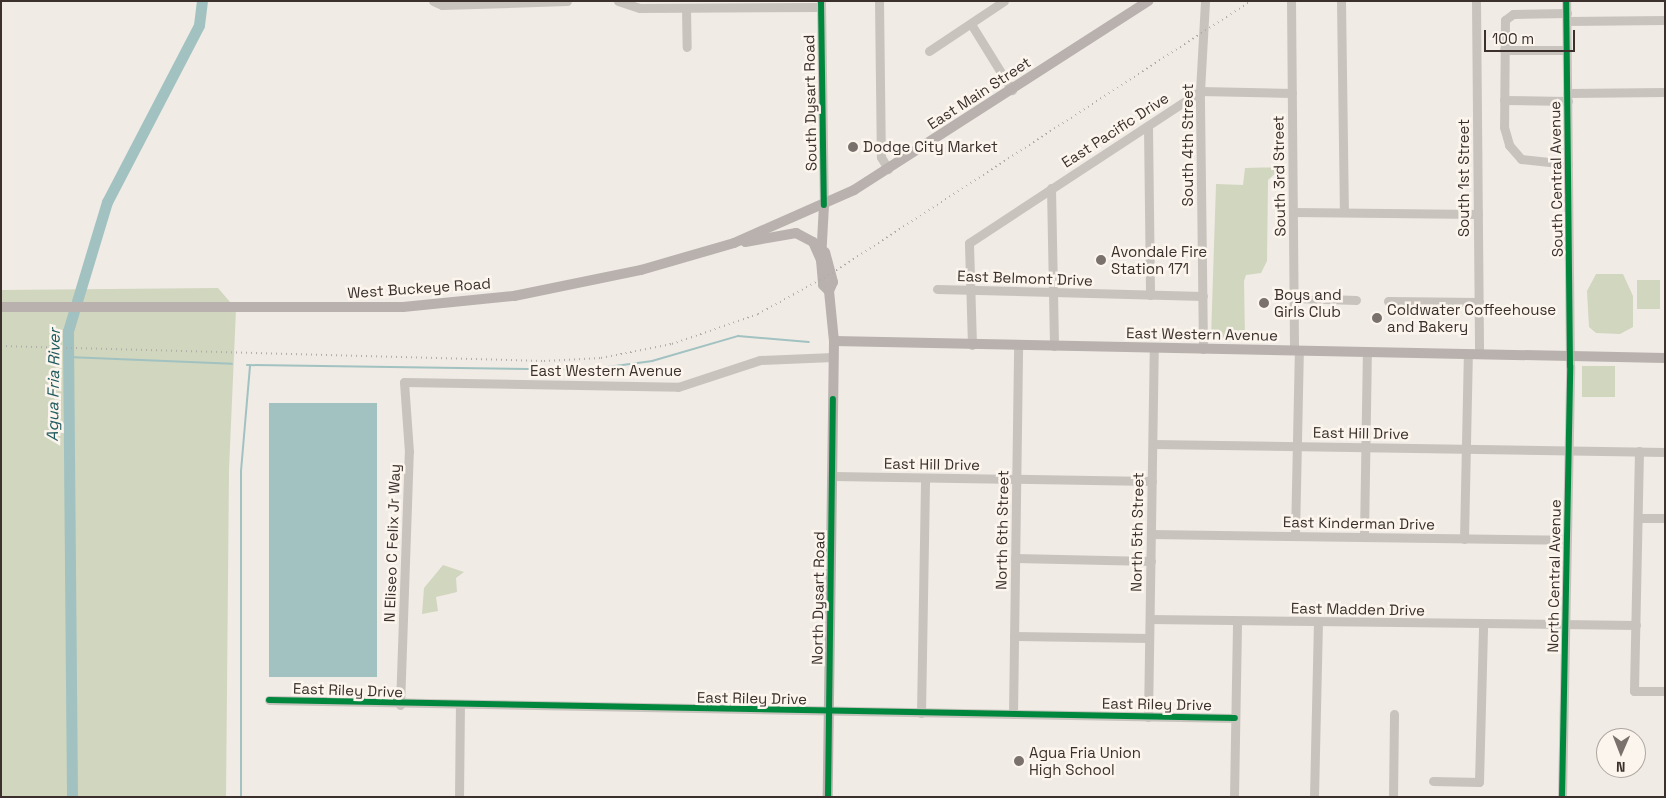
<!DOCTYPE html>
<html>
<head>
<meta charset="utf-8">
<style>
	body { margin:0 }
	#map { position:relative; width:1666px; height:798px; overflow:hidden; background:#f0ebe5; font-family:"Space Grotesk",sans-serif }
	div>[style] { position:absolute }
	.green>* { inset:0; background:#d1d6bf; transform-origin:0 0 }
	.water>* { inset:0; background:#a1c2c1; transform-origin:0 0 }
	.stream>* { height:2px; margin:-1px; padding:0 1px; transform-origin:1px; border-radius:1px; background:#a1c2c1 }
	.river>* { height:11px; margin:-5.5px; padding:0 5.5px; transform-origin:5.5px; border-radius:5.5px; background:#a1c2c1 }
	.minor>* { height:9px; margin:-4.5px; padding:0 4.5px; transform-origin:4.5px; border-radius:4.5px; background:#c9c3be }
	.major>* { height:10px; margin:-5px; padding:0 5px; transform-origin:5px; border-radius:5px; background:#b8b1ad }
	.rail>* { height:2px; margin-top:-1px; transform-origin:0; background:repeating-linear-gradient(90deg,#b1aca8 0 1px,transparent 0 5px) }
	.cycleway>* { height:6px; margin:-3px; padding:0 3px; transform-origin:3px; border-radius:3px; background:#00873e }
	.dots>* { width:14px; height:14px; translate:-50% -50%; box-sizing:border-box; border:2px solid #fbf5ee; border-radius:50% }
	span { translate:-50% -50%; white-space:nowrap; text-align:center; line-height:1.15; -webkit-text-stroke:5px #fbf5ee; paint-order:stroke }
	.street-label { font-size:15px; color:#3b302b }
	.poi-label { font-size:15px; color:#3b302b }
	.left { translate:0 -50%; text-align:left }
	.water-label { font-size:16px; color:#1f5a5e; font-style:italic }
	.frame { position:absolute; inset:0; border:2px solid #3b302b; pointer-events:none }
	.north { position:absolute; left:1596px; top:728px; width:50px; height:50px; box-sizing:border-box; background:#fbf5ee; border:1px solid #aea6a0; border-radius:50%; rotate:181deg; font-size:14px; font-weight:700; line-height:20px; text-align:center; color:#3b302b }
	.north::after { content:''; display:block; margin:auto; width:18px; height:22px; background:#7a716c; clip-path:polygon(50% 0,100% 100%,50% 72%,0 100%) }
	.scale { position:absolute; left:1484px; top:30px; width:91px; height:22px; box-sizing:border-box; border:2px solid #3b302b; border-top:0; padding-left:6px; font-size:15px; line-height:18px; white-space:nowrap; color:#3b302b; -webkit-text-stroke:4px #fbf5ee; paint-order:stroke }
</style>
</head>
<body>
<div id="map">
	<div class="green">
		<i style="clip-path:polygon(1282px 167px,1268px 180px,1267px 261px,1261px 273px,1246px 275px,1244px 281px,1245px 338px,1211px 338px,1216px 184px,1243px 185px,1245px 168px)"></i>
		<i style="clip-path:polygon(1596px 274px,1623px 274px,1633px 296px,1633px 327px,1620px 334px,1596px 333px,1589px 327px,1587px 291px)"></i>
		<i style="left:1637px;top:280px;width:23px;height:29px"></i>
		<i style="clip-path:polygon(218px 288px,236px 309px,229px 469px,226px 797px,1px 797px,1px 290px)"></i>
		<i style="left:1582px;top:366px;width:33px;height:31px"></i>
		<i style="clip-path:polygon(443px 565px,464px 572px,456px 578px,457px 592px,436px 597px,438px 611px,422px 614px,424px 588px)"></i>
	</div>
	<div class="water">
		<i style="left:377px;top:403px;width:274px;height:108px;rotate:90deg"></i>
	</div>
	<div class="stream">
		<i style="left:68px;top:357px;width:164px;rotate:2.4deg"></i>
		<i style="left:247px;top:365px;width:338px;rotate:0.8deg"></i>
		<i style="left:585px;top:370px;width:68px;rotate:-7.7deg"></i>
		<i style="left:652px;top:361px;width:90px;rotate:-16.2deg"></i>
		<i style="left:738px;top:336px;width:71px;rotate:4.8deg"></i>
		<i style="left:241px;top:797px;width:326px;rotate:-90deg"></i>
		<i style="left:241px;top:471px;width:106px;rotate:-85.1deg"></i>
	</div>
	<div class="river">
		<i style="left:72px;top:797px;width:466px;rotate:-90.5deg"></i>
		<i style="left:68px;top:331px;width:135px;rotate:-73.2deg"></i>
		<i style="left:107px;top:202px;width:199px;rotate:-62.5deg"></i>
		<i style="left:199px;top:25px;width:24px;rotate:-83deg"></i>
	</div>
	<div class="minor">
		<i style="left:433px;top:1px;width:10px;rotate:24deg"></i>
		<i style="left:442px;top:5px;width:125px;rotate:-1.8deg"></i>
		<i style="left:618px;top:1px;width:23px;rotate:18deg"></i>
		<i style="left:640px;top:8px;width:181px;rotate:-0.3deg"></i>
		<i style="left:821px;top:1px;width:204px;rotate:89.2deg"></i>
		<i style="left:879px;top:1px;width:156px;rotate:89.3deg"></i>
		<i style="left:881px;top:157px;width:14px;rotate:60deg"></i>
		<i style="left:1291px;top:1px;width:349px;rotate:89.5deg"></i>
		<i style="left:1341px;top:1px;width:211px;rotate:89.2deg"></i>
		<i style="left:1476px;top:1px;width:353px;rotate:89.5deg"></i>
		<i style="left:686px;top:8px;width:39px;rotate:89deg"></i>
		<i style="left:1567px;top:13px;width:54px;rotate:178.9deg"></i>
		<i style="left:1513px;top:14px;width:10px;rotate:143deg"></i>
		<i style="left:1505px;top:20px;width:107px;rotate:90.5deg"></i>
		<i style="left:1504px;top:127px;width:19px;rotate:74deg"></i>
		<i style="left:1509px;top:145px;width:18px;rotate:49deg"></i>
		<i style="left:1521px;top:159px;width:47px;rotate:6.1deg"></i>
		<i style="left:1567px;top:21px;width:98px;rotate:-0.6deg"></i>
		<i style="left:971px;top:24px;width:78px;rotate:58.2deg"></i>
		<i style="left:1504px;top:50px;width:63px"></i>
		<i style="left:929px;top:51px;width:90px;rotate:-33.7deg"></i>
		<i style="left:1567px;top:93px;width:98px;rotate:-0.6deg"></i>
		<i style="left:1504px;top:100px;width:64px;rotate:0.9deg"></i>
		<i style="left:1148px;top:127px;width:168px;rotate:89.3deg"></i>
		<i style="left:1051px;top:188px;width:158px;rotate:88.9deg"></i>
		<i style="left:1294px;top:212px;width:184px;rotate:0.6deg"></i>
		<i style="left:937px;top:289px;width:266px;rotate:1.5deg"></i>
		<i style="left:1294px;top:298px;width:62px;rotate:1.8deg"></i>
		<i style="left:1388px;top:301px;width:91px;rotate:0.6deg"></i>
		<i style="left:972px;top:345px;width:102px;rotate:-91.7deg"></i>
		<i style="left:969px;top:243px;width:277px;rotate:-33.3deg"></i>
		<i style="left:1200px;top:91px;width:92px;rotate:1.2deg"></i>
		<i style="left:1203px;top:349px;width:258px;rotate:-90.7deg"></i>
		<i style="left:1200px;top:91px;width:90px;rotate:-86.8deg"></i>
		<i style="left:1153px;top:444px;width:512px;rotate:0.9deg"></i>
		<i style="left:1639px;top:451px;width:240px;rotate:91.2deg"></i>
		<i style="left:1634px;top:691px;width:31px"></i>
		<i style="left:833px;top:476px;width:319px;rotate:0.9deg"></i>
		<i style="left:1638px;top:518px;width:27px"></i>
		<i style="left:1151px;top:534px;width:416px;rotate:0.8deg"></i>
		<i style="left:1295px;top:536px;width:186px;rotate:-88.8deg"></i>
		<i style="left:1364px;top:537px;width:185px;rotate:-89.1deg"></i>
		<i style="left:1464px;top:539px;width:185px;rotate:-88.8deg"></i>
		<i style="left:1015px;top:558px;width:136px;rotate:1.3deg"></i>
		<i style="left:1150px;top:619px;width:486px;rotate:0.7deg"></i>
		<i style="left:1014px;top:636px;width:135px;rotate:0.8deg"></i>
		<i style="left:269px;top:700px;width:966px;rotate:1.07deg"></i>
		<i style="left:400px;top:705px;width:253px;rotate:-88deg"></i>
		<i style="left:409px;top:452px;width:70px;rotate:-94.1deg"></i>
		<i style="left:404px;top:382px;width:274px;rotate:1deg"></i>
		<i style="left:678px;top:387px;width:86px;rotate:-18.2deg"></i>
		<i style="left:760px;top:360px;width:73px;rotate:-2.4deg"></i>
		<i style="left:921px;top:713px;width:235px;rotate:-89deg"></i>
		<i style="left:1013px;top:714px;width:368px;rotate:-89.2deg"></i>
		<i style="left:1148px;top:717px;width:369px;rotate:-89.1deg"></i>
		<i style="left:1433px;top:781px;width:46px;rotate:1.2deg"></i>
		<i style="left:1479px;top:782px;width:157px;rotate:-88.5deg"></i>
		<i style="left:459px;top:797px;width:90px;rotate:-89.4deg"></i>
		<i style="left:1234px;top:797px;width:176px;rotate:-89deg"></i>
		<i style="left:1314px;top:797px;width:175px;rotate:-88.7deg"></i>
		<i style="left:1393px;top:797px;width:83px;rotate:-89.3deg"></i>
		<i style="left:1562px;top:797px;width:431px;rotate:-88.9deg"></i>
		<i style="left:1570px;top:366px;width:365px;rotate:-90.6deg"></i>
	</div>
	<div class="major">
		<i style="left:824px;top:205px;width:55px;rotate:93.1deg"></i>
		<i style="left:821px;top:260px;width:25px;rotate:85deg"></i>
		<i style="left:823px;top:285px;width:8px;rotate:45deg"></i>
		<i style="left:745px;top:242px;width:52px;rotate:-10deg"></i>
		<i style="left:796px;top:233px;width:19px;rotate:28deg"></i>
		<i style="left:813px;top:242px;width:20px;rotate:66deg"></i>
		<i style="left:825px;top:252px;width:31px;rotate:75deg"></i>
		<i style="left:833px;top:282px;width:10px;rotate:114deg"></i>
		<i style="left:829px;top:291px;width:50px;rotate:84.3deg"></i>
		<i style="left:834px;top:341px;width:456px;rotate:90.8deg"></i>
		<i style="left:1px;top:307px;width:402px"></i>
		<i style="left:403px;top:307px;width:112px;rotate:-5.7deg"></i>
		<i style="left:514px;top:296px;width:130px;rotate:-11.6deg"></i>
		<i style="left:641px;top:270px;width:97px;rotate:-16.2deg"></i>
		<i style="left:734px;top:243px;width:131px;rotate:-23.8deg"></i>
		<i style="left:854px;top:190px;width:350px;rotate:-32.7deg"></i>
		<i style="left:834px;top:341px;width:831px;rotate:1.17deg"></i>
	</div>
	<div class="rail">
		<i style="left:1px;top:346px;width:543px;rotate:1.58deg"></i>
		<i style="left:544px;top:361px;width:57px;rotate:-3deg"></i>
		<i style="left:601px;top:358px;width:72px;rotate:-11.2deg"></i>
		<i style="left:672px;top:344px;width:91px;rotate:-19.2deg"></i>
		<i style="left:758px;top:314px;width:85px;rotate:-29deg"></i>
		<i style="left:832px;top:273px;width:500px;rotate:-33deg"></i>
	</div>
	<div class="cycleway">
		<i style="left:821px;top:1px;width:204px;rotate:89.2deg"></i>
		<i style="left:269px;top:700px;width:966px;rotate:1.07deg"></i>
		<i style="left:828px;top:797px;width:398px;rotate:-89.3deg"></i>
		<i style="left:1562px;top:797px;width:431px;rotate:-88.9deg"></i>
		<i style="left:1570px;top:366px;width:365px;rotate:-90.6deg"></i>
	</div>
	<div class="dots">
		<i style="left:853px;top:147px;background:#7a716c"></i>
		<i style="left:1101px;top:260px;background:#7a716c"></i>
		<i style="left:1264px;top:303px;background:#7a716c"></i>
		<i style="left:1377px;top:318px;background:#7a716c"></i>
		<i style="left:1019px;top:761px;background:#7a716c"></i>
	</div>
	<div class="street-label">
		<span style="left:979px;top:93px;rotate:-33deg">East Main Street</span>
		<span style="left:810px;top:103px;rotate:-91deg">South Dysart Road</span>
		<span style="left:1115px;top:130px;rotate:-33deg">East Pacific Drive</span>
		<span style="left:1188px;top:145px;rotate:-90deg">South 4th Street</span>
		<span style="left:1279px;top:176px;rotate:-91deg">South 3rd Street</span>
		<span style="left:1464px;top:178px;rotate:-90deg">South 1st Street</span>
		<span style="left:1556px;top:179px;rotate:-91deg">South Central Avenue</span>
		<span style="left:1025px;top:278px;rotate:2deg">East Belmont Drive</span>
		<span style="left:419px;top:288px;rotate:-4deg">West Buckeye Road</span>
		<span style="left:1202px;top:334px;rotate:1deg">East Western Avenue</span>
		<span style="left:606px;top:371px">East Western Avenue</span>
		<span style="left:1361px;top:433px;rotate:1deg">East Hill Drive</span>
		<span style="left:932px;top:464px;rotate:1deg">East Hill Drive</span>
		<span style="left:1359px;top:523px;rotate:1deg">East Kinderman Drive</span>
		<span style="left:1002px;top:530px;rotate:-89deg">North 6th Street</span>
		<span style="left:1137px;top:532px;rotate:-89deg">North 5th Street</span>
		<span style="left:392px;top:543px;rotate:-88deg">N Eliseo C Felix Jr Way</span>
		<span style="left:1554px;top:576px;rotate:-89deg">North Central Avenue</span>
		<span style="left:818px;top:598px;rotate:-89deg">North Dysart Road</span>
		<span style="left:1358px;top:609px;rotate:1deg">East Madden Drive</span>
		<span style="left:348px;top:690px;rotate:2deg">East Riley Drive</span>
		<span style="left:752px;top:698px;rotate:1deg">East Riley Drive</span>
		<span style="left:1157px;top:704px;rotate:1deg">East Riley Drive</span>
	</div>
	<div class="poi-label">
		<span class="left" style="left:863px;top:147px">Dodge City Market</span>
		<span class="left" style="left:1111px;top:260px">Avondale Fire<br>Station 171</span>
		<span class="left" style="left:1274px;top:303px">Boys and<br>Girls Club</span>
		<span class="left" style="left:1387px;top:318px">Coldwater Coffeehouse<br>and Bakery</span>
		<span class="left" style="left:1029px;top:761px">Agua Fria Union<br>High School</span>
	</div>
	<div class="water-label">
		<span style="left:54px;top:385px;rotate:-89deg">Agua Fria River</span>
	</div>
	<div class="frame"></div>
	<div class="north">N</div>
	<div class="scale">100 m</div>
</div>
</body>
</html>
